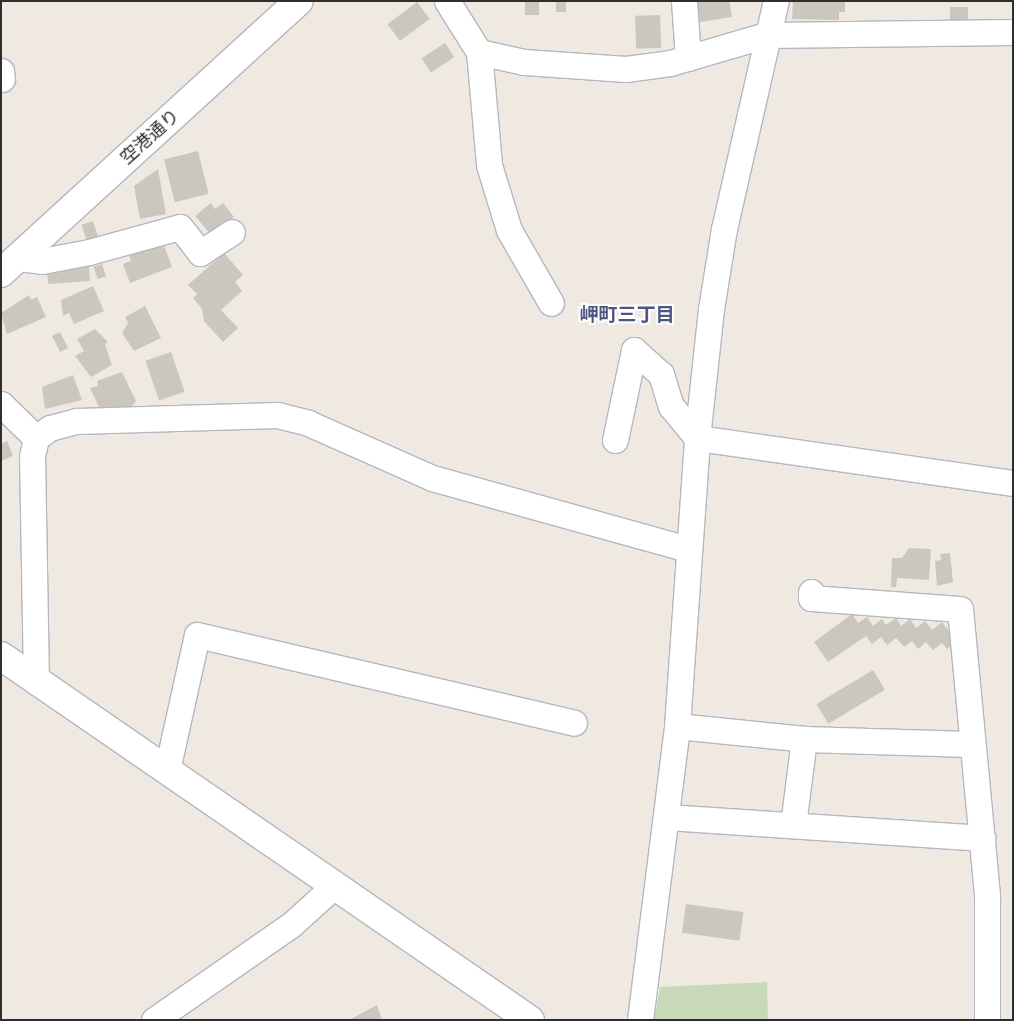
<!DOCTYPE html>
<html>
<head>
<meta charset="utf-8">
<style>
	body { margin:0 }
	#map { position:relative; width:1014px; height:1021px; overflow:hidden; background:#efe9e1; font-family:Rubik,"Noto Sans JP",sans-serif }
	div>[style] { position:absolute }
	.cemetery>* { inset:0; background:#c8d9b8 }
	.building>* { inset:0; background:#cbc7bf; transform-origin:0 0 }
	.roads { filter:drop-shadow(1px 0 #b4b7c1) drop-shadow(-1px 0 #b4b7c1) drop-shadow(0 1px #b4b7c1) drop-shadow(0 -1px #b4b7c1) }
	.minor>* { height:25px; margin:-12.5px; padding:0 12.5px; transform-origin:12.5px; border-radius:12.5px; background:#fff }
	.tertiary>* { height:28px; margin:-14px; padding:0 14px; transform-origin:14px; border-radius:14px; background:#fff }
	span { translate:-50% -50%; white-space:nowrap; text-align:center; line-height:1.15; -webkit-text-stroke:4px #fff; paint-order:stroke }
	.street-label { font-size:18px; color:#2e2e2e }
	.neighbourhood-label { font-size:19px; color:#4d5680; font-weight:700 }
	.frame { position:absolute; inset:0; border:2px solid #2e2e2e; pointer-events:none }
</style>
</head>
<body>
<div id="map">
	<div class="cemetery">
		<i style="clip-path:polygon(767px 982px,768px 1020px,654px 1020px,660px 987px)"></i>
	</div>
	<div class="building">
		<i style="left:525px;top:1px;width:14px;height:14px"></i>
		<i style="left:556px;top:1px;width:10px;height:11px"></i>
		<i style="clip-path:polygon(697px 1px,729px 1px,732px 17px,700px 22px)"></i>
		<i style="clip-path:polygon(793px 1px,845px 1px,845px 12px,839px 12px,839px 20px,792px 19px)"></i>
		<i style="left:417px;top:2px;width:21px;height:37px;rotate:53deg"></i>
		<i style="left:950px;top:7px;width:18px;height:17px"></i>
		<i style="left:660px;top:15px;width:33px;height:25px;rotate:88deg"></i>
		<i style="left:445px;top:43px;width:17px;height:28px;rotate:57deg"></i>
		<i style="left:198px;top:151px;width:44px;height:35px;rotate:76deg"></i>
		<i style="clip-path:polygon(158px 169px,166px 214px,140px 219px,134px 186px)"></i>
		<i style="clip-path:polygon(211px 203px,215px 209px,223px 203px,234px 217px,211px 235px,195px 216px)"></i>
		<i style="left:93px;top:221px;width:20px;height:12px;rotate:72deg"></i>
		<i style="clip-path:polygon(163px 243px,172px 267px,130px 283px,123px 264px,131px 261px,129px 255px)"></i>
		<i style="clip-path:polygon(224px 253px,243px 275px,235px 282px,242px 291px,221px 310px,238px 328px,223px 342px,204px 321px,202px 309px,193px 298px,197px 294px,188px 285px)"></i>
		<i style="left:102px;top:264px;width:13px;height:9px;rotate:72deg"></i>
		<i style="left:89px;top:266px;width:15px;height:42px;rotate:86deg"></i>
		<i style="clip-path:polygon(93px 286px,104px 311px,74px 324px,69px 313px,63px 316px,61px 300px)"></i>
		<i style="clip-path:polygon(29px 295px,31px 300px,37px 297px,46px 317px,7px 334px,1px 313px)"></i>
		<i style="clip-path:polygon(145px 306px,161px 338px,134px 351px,122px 333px,128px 323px,125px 317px)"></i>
		<i style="clip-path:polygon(95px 329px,108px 342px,105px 344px,112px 365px,91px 377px,75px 356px,84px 351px,77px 339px)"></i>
		<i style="left:60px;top:332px;width:18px;height:9px;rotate:63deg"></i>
		<i style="left:171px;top:352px;width:42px;height:27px;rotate:71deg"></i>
		<i style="clip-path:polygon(122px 372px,136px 401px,131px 407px,101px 411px,90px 388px,98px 386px,97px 381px)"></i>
		<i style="clip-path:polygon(73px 375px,82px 400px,45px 409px,42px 387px)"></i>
		<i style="clip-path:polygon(7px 441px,13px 456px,1px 461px,1px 444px)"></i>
		<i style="clip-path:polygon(909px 548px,931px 549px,929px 580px,897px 578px,896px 587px,891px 587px,892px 558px,902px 558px)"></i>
		<i style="clip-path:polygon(950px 553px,953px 582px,937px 586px,935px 561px,941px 560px,940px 554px)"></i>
		<i style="clip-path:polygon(852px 614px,858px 623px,867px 617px,873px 626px,882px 619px,886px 625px,896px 618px,901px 626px,910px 619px,916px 628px,925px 621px,932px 630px,942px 622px,957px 642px,947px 649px,942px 643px,933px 650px,926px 642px,918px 649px,912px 641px,904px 647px,896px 638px,887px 645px,881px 637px,872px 644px,866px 636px,828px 662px,814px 642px)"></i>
		<i style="left:873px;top:670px;width:23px;height:66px;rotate:59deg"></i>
		<i style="left:686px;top:904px;width:58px;height:29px;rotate:8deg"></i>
		<i style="clip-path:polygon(377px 1005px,382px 1020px,349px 1020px)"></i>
	</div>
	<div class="roads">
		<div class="minor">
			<i style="left:447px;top:1px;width:60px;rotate:57.9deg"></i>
			<i style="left:479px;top:52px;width:113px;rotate:84.9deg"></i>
			<i style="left:489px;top:165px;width:68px;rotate:72.9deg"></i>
			<i style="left:509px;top:230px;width:84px;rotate:60.1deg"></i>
			<i style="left:684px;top:1px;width:57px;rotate:86deg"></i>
			<i style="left:479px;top:52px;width:46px;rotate:12.5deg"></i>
			<i style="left:524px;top:62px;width:102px;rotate:3.9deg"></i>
			<i style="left:626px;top:69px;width:44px;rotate:-7.8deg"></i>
			<i style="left:670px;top:63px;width:100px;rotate:-16.3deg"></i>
			<i style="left:766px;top:35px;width:247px;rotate:-0.7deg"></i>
			<i style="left:1px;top:71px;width:8px;rotate:83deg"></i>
			<i style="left:18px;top:258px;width:24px;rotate:7deg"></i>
			<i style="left:42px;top:261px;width:48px;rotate:-10.8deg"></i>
			<i style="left:89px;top:252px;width:94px;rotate:-15.4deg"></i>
			<i style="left:180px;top:227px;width:33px;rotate:52deg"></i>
			<i style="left:200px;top:253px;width:38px;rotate:-33deg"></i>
			<i style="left:1px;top:404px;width:49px;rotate:44.2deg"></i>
			<i style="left:615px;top:440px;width:92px;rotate:-78.1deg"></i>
			<i style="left:634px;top:350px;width:36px;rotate:42deg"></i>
			<i style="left:661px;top:374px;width:34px;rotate:73deg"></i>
			<i style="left:671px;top:406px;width:41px;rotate:50.9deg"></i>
			<i style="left:697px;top:438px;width:319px;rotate:8.1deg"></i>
			<i style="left:811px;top:592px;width:6px;rotate:90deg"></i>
			<i style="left:811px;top:598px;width:149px;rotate:4.2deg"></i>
			<i style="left:960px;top:609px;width:289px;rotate:84.6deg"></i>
			<i style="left:987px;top:897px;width:123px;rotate:90deg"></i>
			<i style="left:36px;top:682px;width:226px;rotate:-91deg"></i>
			<i style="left:32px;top:456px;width:18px;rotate:-77deg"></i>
			<i style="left:36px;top:438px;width:17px;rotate:-36deg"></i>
			<i style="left:50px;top:428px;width:28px;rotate:-15deg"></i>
			<i style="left:77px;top:421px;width:200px;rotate:-1.7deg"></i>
			<i style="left:277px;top:415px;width:32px;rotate:14deg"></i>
			<i style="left:308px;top:423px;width:136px;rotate:23.9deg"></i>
			<i style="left:432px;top:478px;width:266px;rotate:15.5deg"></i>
			<i style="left:677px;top:726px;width:128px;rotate:5.8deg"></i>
			<i style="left:804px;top:739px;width:166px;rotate:1.7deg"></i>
			<i style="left:167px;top:770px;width:138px;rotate:-77.5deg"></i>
			<i style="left:197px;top:635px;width:387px;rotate:13.1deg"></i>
			<i style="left:668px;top:817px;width:315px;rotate:3.8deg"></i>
			<i style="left:793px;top:825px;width:87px;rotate:-82.7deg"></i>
			<i style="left:154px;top:1020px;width:168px;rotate:-34.8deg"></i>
			<i style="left:292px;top:924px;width:58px;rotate:-42.2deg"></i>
			<i style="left:640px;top:1020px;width:296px;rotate:-82.8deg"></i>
			<i style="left:677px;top:726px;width:289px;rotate:-86deg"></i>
			<i style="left:697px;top:438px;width:130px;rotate:-83.8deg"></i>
			<i style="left:711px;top:309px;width:81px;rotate:-80.8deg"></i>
			<i style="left:724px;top:229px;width:234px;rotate:-77.2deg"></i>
		</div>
		<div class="tertiary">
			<i style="left:1px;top:273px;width:403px;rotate:-42.4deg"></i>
			<i style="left:1px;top:656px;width:642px;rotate:34.53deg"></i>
		</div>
	</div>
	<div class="street-label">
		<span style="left:150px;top:137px;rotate:-42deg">空港通り</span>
	</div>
	<div class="neighbourhood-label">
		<span style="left:627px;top:315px">岬町三丁目</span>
	</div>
	<div class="frame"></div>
</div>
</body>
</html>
